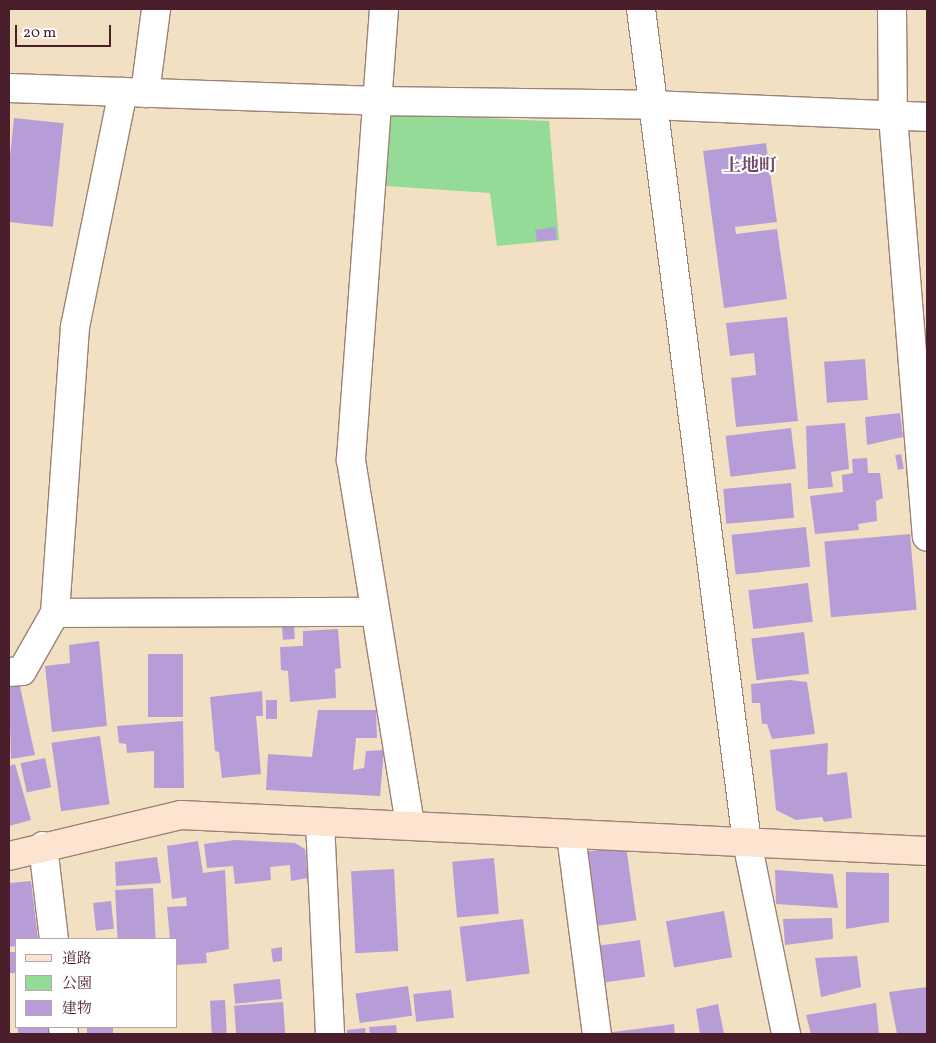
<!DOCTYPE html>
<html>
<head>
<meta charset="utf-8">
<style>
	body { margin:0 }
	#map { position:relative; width:936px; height:1043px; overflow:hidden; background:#f2e0c3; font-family:Vollkorn,"Noto Serif JP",serif }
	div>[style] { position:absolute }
	.green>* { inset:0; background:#93db96 }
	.building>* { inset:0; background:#b79dd8; transform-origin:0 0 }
	.roads { filter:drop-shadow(1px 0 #9e8077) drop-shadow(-1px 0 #9e8077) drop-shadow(0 1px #9e8077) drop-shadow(0 -1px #9e8077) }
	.street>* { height:28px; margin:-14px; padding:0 14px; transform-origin:14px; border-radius:14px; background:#fff }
	.secondary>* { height:28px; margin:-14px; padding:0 14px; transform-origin:14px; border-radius:14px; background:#fde4d1 }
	span { translate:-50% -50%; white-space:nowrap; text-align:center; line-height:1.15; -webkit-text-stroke:4px #fff; paint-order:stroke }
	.quarter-label { font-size:18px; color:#704b68; font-weight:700 }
	.frame { position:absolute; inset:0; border:10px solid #4a1f2b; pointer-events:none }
	.legend { position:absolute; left:15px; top:938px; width:162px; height:90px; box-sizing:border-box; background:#fff; border:1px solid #b7a5aa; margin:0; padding:6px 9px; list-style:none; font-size:15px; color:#4a1f2b }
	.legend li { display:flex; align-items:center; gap:10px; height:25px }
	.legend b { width:25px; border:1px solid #b7a5aa }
	.scale { position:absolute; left:15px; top:25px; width:96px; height:22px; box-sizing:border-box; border:2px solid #4a1f2b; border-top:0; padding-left:6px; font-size:15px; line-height:18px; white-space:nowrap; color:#4a1f2b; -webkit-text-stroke:4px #fff; paint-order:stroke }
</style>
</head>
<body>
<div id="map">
	<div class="green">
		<i style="clip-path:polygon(390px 114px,549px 121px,559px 240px,497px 246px,490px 193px,386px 186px)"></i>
	</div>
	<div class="building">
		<i style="left:14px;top:118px;width:50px;height:104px;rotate:6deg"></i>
		<i style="clip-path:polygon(766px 143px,777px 222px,735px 227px,736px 234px,777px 229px,787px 299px,724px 308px,703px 151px)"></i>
		<i style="clip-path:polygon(555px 227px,557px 240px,537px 241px,535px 230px)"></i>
		<i style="clip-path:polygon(787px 317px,798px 421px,736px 427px,731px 378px,756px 375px,754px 353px,730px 356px,726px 323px)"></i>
		<i style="left:865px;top:359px;width:41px;height:41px;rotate:86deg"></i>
		<i style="clip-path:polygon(900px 413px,903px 437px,867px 445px,865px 417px)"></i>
		<i style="clip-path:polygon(845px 423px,849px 469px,831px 472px,833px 487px,808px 489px,806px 426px)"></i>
		<i style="left:791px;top:428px;width:41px;height:66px;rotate:83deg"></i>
		<i style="left:901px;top:454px;width:15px;height:6px;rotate:79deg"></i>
		<i style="clip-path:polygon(867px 458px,868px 473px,880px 473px,883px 498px,876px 501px,877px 521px,858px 524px,859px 530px,815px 534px,810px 496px,843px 492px,842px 475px,853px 473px,852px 459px)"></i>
		<i style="left:791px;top:483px;width:35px;height:68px;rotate:85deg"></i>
		<i style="left:806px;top:527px;width:40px;height:75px;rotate:84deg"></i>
		<i style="left:910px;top:534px;width:76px;height:86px;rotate:85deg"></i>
		<i style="left:808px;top:583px;width:39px;height:60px;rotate:83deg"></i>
		<i style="left:294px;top:626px;width:13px;height:12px;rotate:86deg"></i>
		<i style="clip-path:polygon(338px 629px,341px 668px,335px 669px,336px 698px,290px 702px,288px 671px,281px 670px,280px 647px,303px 646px,303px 631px)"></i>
		<i style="left:804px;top:632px;width:42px;height:53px;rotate:83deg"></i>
		<i style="clip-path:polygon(99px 641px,107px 726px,52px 732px,45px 666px,70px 663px,69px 645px)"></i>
		<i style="left:148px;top:654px;width:35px;height:63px"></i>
		<i style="clip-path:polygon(790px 680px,807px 682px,815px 734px,772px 739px,767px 724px,762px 724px,760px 703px,752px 703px,751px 684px)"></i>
		<i style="clip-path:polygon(19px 682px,35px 755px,11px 759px,9px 684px)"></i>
		<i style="clip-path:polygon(262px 691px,263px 716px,256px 716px,261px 774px,222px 778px,219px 752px,215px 751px,210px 697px)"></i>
		<i style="left:266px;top:700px;width:11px;height:19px"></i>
		<i style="clip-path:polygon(318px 710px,376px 710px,377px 738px,356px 738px,353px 770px,364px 768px,366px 751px,384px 750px,380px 796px,266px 790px,268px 754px,312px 757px)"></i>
		<i style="clip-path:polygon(183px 721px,184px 788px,154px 788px,154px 751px,127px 753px,126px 744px,119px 743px,117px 726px)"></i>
		<i style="left:100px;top:736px;width:69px;height:49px;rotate:82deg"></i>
		<i style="clip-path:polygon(828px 743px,827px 775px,847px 772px,852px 818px,824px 822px,822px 817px,796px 820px,776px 810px,770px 750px)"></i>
		<i style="left:45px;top:758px;width:30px;height:25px;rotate:78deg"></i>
		<i style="clip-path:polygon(15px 764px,31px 820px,9px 826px,9px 766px)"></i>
		<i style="clip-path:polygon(235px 840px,295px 843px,305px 849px,308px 878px,291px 881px,290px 865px,270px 867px,271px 880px,235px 884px,233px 866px,207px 868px,204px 844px)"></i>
		<i style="clip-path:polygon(198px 841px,203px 873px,225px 870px,229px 949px,206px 953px,207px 963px,176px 965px,176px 939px,170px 939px,167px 907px,187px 906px,186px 897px,172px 899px,167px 846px)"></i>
		<i style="left:626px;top:846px;width:75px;height:46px;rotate:82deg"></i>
		<i style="clip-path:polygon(157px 857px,161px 883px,116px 886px,115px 862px)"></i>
		<i style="left:494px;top:858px;width:56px;height:42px;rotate:85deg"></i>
		<i style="left:394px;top:869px;width:82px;height:43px;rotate:87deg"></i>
		<i style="clip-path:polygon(775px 870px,833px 874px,838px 908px,776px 904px)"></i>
		<i style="clip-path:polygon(846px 872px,889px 873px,889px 922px,846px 929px)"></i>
		<i style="clip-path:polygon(31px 881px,38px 939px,16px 939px,16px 946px,9px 947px,9px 883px)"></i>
		<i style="left:153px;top:888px;width:51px;height:38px;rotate:87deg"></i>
		<i style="left:111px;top:901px;width:28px;height:18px;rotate:84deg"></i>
		<i style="left:724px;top:911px;width:47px;height:59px;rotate:80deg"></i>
		<i style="clip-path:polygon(832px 918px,833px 939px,785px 945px,783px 919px)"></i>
		<i style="left:523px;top:919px;width:55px;height:64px;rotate:83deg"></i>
		<i style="left:640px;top:940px;width:37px;height:40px;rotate:82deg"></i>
		<i style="clip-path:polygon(282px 947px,282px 961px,273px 962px,271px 949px)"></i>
		<i style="left:16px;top:952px;width:21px;height:7px;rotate:90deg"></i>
		<i style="clip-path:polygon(857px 956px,861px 987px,821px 997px,815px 958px)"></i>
		<i style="left:280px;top:979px;width:20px;height:47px;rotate:84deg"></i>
		<i style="left:408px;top:986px;width:30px;height:53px;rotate:82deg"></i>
		<i style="clip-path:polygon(927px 987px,927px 1034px,897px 1034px,889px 992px)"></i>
		<i style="left:451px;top:990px;width:28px;height:38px;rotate:84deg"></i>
		<i style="left:225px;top:1000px;width:34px;height:15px;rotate:87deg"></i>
		<i style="left:283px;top:1002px;width:32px;height:49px;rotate:86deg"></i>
		<i style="clip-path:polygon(876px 1003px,879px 1034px,811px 1034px,806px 1015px)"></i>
		<i style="clip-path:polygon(718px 1004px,724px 1034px,700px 1034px,696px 1009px)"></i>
		<i style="clip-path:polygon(674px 1024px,675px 1034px,606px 1034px,606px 1033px)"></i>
		<i style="clip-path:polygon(396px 1025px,397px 1034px,370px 1034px,369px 1027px)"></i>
		<i style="left:18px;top:1027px;width:34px;height:7px"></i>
		<i style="left:87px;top:1027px;width:26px;height:7px"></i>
		<i style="clip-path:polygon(365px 1028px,366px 1034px,347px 1034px,347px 1030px)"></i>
	</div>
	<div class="roads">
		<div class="street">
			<i style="left:384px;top:9px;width:452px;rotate:94.2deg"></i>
			<i style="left:351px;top:460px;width:370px;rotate:80.8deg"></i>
			<i style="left:641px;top:9px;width:840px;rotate:82.75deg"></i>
			<i style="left:747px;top:842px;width:196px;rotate:78.5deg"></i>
			<i style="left:892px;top:9px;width:107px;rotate:89.5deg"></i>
			<i style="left:893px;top:116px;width:422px;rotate:85.4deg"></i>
			<i style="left:9px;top:88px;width:369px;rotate:2deg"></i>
			<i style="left:378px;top:101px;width:276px;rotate:0.8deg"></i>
			<i style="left:654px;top:105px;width:273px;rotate:2.5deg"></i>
			<i style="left:145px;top:93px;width:85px;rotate:-82.5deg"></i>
			<i style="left:55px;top:613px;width:318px;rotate:-0.2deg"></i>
			<i style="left:9px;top:672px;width:13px;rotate:-4deg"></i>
			<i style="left:22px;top:671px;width:67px;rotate:-60.4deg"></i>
			<i style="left:55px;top:613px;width:287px;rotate:-86deg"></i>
			<i style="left:75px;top:327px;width:240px;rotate:-78.5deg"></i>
			<i style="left:320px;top:822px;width:212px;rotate:87.3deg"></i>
			<i style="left:571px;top:835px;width:201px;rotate:82.6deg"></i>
			<i style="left:43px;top:846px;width:94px;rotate:83.3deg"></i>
			<i style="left:63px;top:1027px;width:7px;rotate:82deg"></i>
		</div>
		<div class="secondary">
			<i style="left:9px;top:856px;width:177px;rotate:-13.4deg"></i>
			<i style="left:181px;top:815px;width:747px;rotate:2.76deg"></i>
		</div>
	</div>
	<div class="quarter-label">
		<span style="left:750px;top:167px">上地町</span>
	</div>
	<div class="frame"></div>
	<ul class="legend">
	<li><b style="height:6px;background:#fde4d1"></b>道路</li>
	<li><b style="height:14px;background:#93db96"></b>公園</li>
	<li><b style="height:14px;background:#b79dd8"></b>建物</li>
	</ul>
	<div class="scale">20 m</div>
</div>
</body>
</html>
